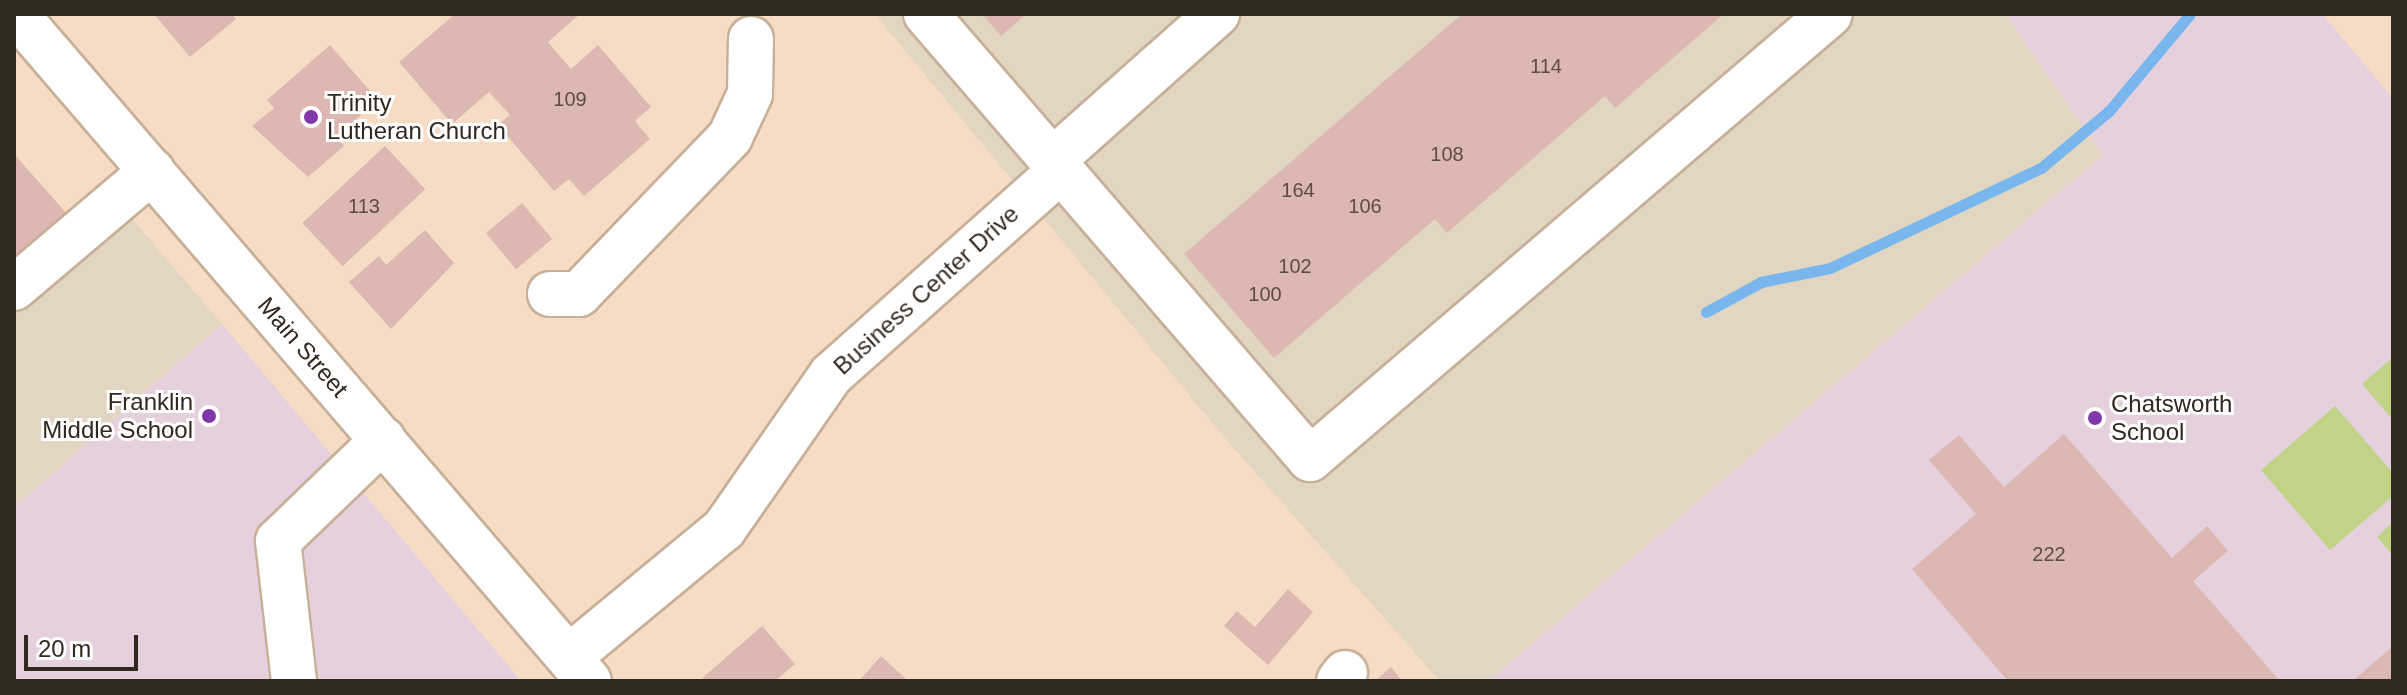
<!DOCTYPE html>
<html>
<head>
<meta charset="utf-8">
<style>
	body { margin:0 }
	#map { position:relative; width:2407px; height:695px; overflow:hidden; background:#f6dcc4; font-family:Arial,sans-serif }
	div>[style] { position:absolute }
	.commercial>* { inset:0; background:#e0d6c1 }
	.education>* { inset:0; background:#e5d0dd }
	.green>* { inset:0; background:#c1d386 }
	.stream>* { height:11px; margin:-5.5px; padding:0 5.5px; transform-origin:5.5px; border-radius:5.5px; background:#78b6ed }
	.building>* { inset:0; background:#ddb8b3; transform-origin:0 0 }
	.roads { filter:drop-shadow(2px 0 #c7af98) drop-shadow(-2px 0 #c7af98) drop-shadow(0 2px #c7af98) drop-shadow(0 -2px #c7af98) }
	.minor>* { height:44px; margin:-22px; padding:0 22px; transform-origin:22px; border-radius:22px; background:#fff }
	.major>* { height:44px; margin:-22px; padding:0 22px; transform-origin:22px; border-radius:22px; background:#fff }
	.dots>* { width:22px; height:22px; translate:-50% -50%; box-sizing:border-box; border:4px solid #fff; border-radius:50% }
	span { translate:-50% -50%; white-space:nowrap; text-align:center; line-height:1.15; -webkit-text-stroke:6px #fff; paint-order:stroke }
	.number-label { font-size:20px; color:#5c4c44 }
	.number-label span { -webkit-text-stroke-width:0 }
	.poi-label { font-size:24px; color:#31281f }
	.left { translate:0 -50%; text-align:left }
	.right { translate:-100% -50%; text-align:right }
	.street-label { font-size:24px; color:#31281f }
	.frame { position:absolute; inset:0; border:16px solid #31281f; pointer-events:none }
	.scale { position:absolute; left:24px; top:635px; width:114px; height:36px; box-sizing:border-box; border:4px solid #31281f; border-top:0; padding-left:10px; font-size:24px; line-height:28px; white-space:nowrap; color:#31281f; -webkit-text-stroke:6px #fff; paint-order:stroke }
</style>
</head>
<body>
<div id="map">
	<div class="commercial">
		<i style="clip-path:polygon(875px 14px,2008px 14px,2103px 155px,1489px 681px,1440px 681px,1224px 437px)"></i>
		<i style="clip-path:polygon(127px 213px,222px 324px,14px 508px,14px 309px)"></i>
	</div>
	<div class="education">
		<i style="clip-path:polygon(2322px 14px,2393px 98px,2393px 681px,1489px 681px,2103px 155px,2006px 15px)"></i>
		<i style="clip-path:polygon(222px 324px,521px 681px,14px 681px,14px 508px)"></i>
	</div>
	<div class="green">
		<i style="clip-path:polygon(2393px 357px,2393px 420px,2362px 384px)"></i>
		<i style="clip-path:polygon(2335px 406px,2393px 473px,2393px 496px,2330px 550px,2261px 470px)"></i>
		<i style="clip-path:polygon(2393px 522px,2393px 555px,2377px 537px)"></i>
	</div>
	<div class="stream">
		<i style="left:1706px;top:312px;width:63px;rotate:-28.6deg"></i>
		<i style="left:1761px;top:282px;width:70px;rotate:-11.5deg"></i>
		<i style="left:1830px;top:268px;width:233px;rotate:-25.4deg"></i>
		<i style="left:2041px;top:168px;width:89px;rotate:-40deg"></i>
		<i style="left:2109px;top:111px;width:126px;rotate:-50.1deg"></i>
	</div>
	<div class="building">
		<i style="clip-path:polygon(154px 14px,232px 14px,236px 19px,190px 57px)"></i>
		<i style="clip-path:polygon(455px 14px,580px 14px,548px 42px,571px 69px,598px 45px,651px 107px,635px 121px,650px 139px,584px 196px,569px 179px,554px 191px,498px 125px,510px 115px,489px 92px,452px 124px,399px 62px)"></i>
		<i style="clip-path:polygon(982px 14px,1026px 14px,1001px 36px)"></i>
		<i style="clip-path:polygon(1462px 14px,1724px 14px,1615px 108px,1605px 96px,1447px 233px,1435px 219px,1274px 358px,1184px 254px)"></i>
		<i style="clip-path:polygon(330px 45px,378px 100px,336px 137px,344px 146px,308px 177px,252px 126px,274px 108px,267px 100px)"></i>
		<i style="left:385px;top:146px;width:59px;height:113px;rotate:47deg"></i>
		<i style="clip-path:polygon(14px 154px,69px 216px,14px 263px)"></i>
		<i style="left:522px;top:203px;width:47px;height:47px;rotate:50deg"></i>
		<i style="clip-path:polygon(425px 230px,454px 263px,391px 329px,349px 282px,379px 256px,386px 265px)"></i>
		<i style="clip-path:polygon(2064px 434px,2172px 558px,2207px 526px,2228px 551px,2193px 581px,2280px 681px,2008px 681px,1912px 569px,1976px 514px,1929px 460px,1959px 435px,2004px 487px)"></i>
		<i style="clip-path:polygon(1288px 589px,1313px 612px,1268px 665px,1224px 626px,1237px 611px,1255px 627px)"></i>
		<i style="clip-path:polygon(762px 626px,795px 664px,775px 681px,699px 681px)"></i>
		<i style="clip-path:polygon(2393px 646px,2393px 681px,2353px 681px)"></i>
		<i style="clip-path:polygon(881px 656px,908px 681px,859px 681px)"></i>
		<i style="clip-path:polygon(1391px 667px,1402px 681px,1375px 681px)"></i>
	</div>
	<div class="roads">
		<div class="minor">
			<i style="left:926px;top:14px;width:588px;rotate:49.21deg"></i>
			<i style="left:1310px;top:459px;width:684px;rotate:-40.56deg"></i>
			<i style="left:1053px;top:160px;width:220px;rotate:-41.7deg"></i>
			<i style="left:14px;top:288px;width:181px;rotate:-40.3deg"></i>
			<i style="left:550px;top:294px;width:29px"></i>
			<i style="left:579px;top:294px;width:218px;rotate:-46.1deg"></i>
			<i style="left:730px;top:137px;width:47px;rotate:-65.1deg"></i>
			<i style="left:750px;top:94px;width:55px;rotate:-89deg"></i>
			<i style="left:569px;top:657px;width:201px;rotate:-39.6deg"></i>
			<i style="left:724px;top:529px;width:188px;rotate:-55.2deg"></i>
			<i style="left:831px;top:375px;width:308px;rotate:-41.7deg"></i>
			<i style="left:294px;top:681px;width:141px;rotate:-96.5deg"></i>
			<i style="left:278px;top:541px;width:146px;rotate:-43.9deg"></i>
			<i style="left:1339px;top:681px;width:10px;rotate:-53deg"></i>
		</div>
		<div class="major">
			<i style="left:16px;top:14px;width:879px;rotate:49.34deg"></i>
		</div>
	</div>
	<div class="dots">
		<i style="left:311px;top:117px;background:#8037a9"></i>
		<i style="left:209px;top:416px;background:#8037a9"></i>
		<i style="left:2095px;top:418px;background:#8037a9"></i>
	</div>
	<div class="number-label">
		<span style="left:1546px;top:66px">114</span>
		<span style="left:570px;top:99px">109</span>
		<span style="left:1447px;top:154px">108</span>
		<span style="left:1298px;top:190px">164</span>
		<span style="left:364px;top:206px">113</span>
		<span style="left:1365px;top:206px">106</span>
		<span style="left:1295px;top:266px">102</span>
		<span style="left:1265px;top:294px">100</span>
		<span style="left:2049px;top:554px">222</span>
	</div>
	<div class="poi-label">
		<span class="left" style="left:327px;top:117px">Trinity<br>Lutheran Church</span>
		<span class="right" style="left:193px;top:416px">Franklin<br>Middle School</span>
		<span class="left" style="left:2111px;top:418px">Chatsworth<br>School</span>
	</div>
	<div class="street-label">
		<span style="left:926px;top:290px;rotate:-42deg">Business Center Drive</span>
		<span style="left:303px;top:347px;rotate:49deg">Main Street</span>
	</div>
	<div class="frame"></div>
	<div class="scale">20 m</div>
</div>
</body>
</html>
